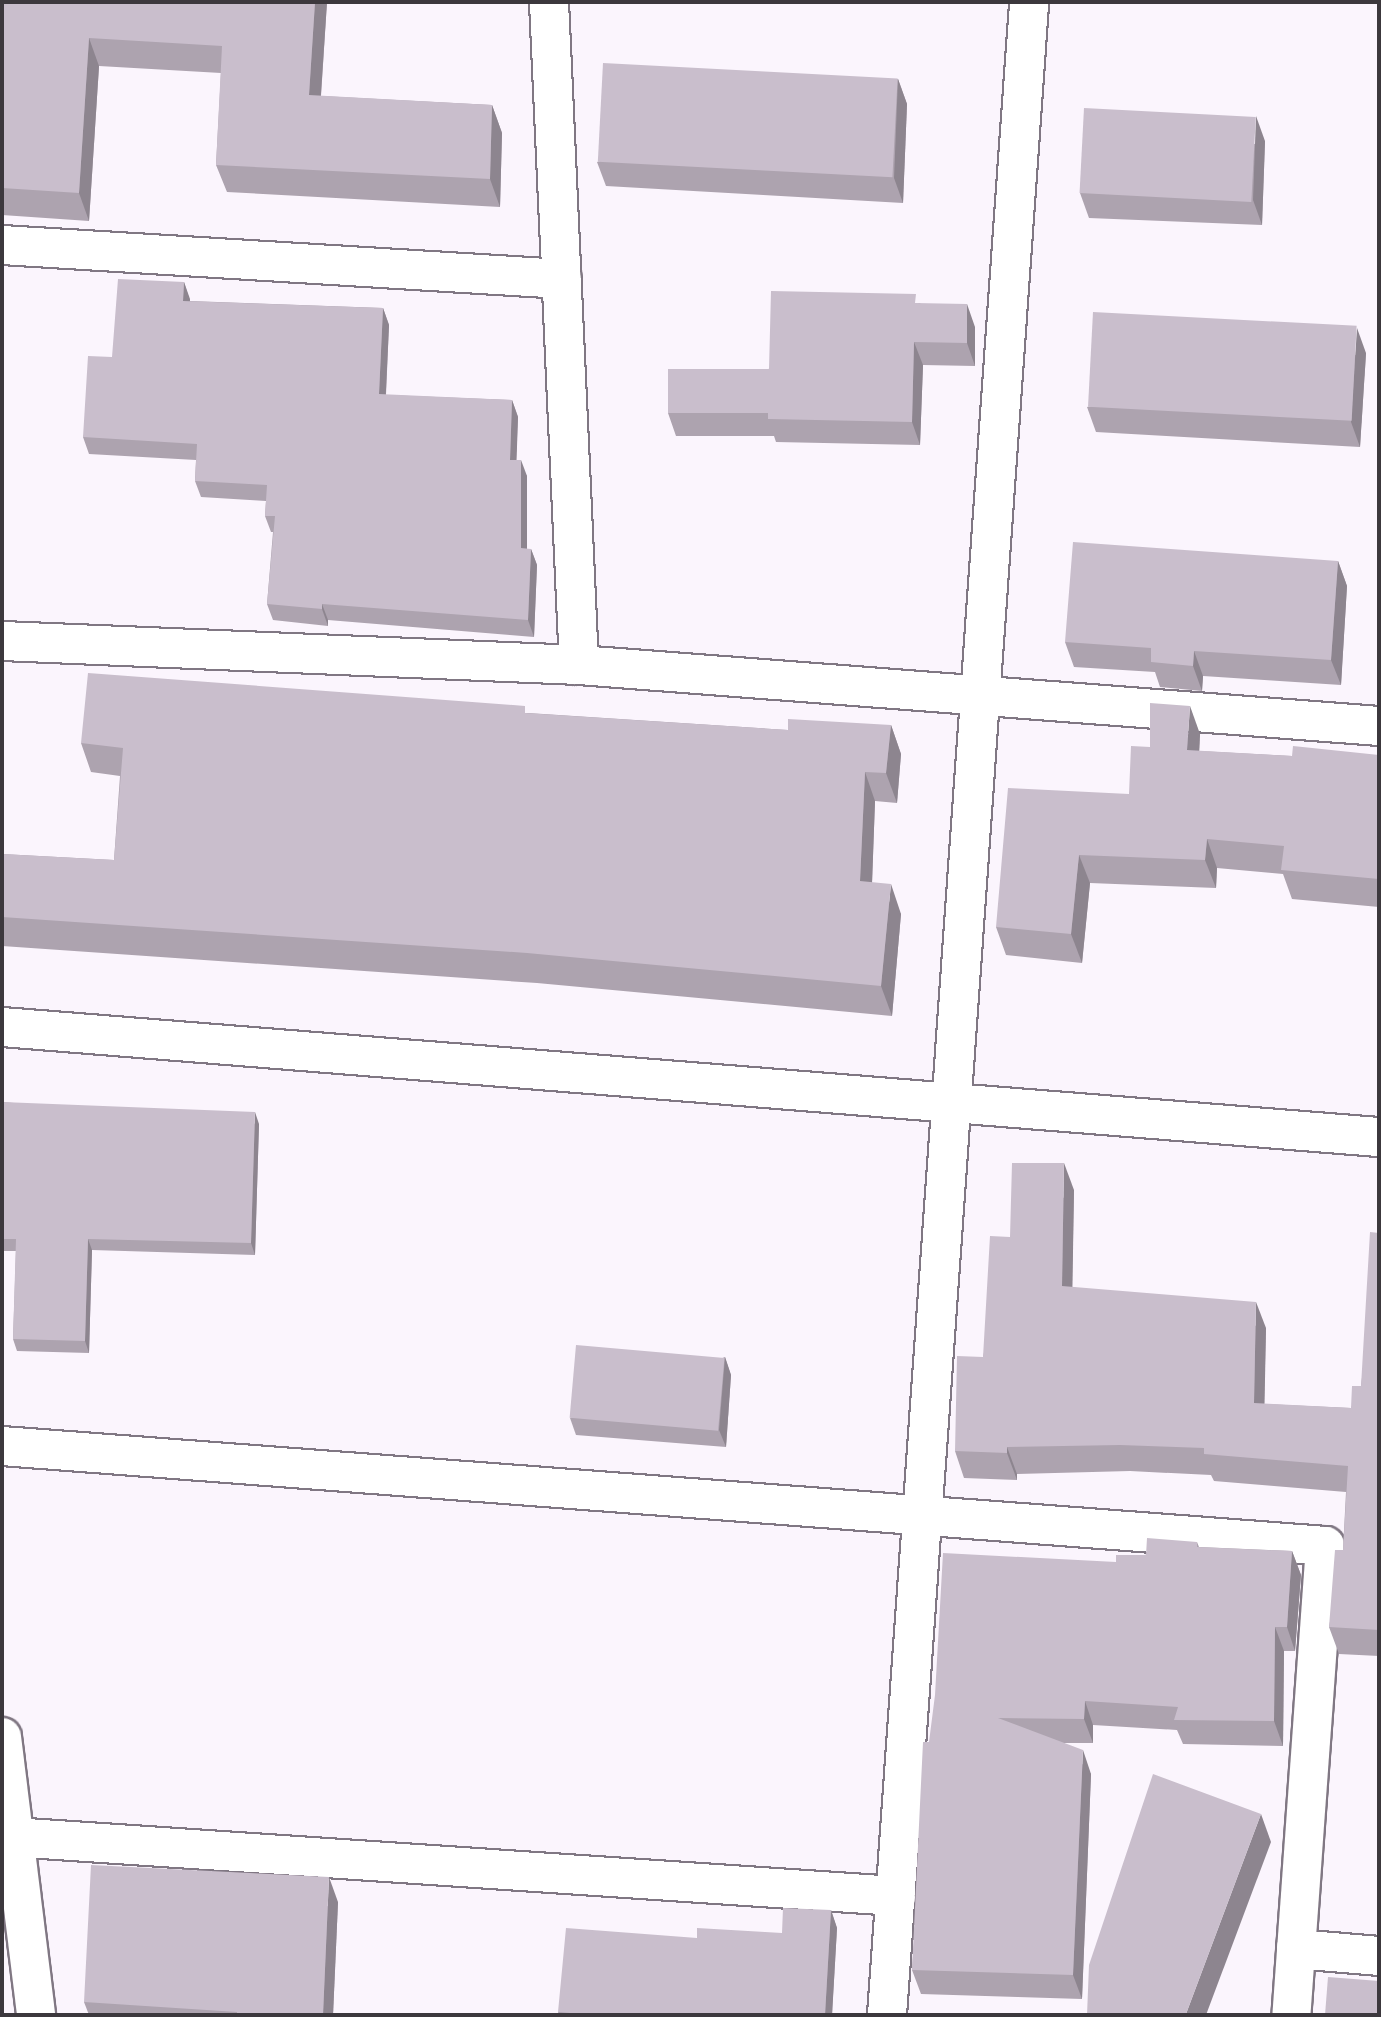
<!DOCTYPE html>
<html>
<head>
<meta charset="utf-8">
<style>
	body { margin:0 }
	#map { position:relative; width:1381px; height:2017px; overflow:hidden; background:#fbf5fd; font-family:Inter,sans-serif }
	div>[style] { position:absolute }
	.roads { filter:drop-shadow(2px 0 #807783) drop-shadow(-2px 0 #807783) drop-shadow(0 2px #807783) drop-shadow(0 -2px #807783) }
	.minor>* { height:38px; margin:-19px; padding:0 19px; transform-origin:19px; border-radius:19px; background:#fff }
	.wall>* { inset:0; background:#ada3af }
	.shaded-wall>* { inset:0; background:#8d858f }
	.building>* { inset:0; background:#c9becc; transform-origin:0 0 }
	span { translate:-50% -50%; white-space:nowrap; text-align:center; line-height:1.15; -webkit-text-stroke:7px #fbf5fd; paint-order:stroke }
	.frame { position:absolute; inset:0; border:4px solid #3c383d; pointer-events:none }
</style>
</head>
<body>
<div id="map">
	<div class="roads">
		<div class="minor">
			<i style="left:549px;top:2px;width:664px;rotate:87.41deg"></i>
			<i style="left:2px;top:245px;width:561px;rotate:3.47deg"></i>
			<i style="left:2px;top:641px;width:577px;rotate:2.38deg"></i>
			<i style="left:579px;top:665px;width:802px;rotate:4.36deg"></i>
			<i style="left:2px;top:1027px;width:1381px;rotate:4.57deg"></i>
			<i style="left:2px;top:1446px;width:1327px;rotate:4.32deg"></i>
			<i style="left:1325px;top:1546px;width:470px;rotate:94.1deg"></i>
			<i style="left:2px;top:1737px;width:280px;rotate:83deg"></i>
			<i style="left:12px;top:1837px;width:886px;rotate:3.82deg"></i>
			<i style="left:1296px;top:1949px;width:83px;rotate:4.8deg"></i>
			<i style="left:887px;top:2015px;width:2018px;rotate:-85.96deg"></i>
		</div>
	</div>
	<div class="wall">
		<i style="clip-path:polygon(2px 2px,327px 2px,321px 96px,492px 105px,502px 133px,500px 207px,227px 192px,216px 165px,221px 73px,99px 66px,89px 221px,2px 215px)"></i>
		<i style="clip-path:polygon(898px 79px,907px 104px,903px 203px,606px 186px,597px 162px)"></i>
		<i style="clip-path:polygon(1265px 141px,1262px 225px,1089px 218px,1080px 193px)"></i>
		<i style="clip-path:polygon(184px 282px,190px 301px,383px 308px,389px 325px,386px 395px,512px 400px,518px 417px,516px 460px,527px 476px,527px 549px,531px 549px,537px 565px,534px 637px,328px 620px,328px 626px,273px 620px,267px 604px,273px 532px,271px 532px,265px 516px,266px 501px,201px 497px,195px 481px,196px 460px,89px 454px,83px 437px,112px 357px)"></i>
		<i style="clip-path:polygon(919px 303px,975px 327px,975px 366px,923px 365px,920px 445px,776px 442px,774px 436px,676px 436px,668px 413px)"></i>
		<i style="clip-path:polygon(1366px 353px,1360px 447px,1096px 432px,1087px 407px)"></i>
		<i style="clip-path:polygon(1338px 561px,1347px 586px,1341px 685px,1203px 676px,1202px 691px,1160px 687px,1155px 672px,1074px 667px,1065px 642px)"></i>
		<i style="clip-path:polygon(528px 713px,788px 730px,891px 725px,901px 754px,897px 803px,875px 801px,872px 883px,901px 914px,892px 1016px,537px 983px,2px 946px,2px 854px,114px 860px,120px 776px,91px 772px,81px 743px)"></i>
		<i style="clip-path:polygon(1200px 734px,1199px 751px,1292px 756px,1379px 755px,1379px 907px,1292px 899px,1283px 874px,1217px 868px,1216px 888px,1090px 883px,1082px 963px,1006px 955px,996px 927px,1129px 794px,1150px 747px)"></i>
		<i style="clip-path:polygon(2px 1102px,259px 1124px,255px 1255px,92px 1250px,89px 1353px,17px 1351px,13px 1339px,16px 1251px,4px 1251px,2px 1246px)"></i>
		<i style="clip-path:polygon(1074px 1190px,1072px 1287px,1266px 1328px,1264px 1404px,1351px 1408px,1361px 1386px,1379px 1233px,1379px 1656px,1339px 1654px,1329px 1627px,1343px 1550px,1346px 1492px,1214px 1481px,1211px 1475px,1130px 1471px,1017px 1474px,1017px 1480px,964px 1478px,955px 1451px,983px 1357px,1010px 1237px)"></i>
		<i style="clip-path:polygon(725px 1357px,731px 1375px,726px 1447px,576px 1435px,570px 1418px)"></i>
		<i style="clip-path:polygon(1197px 1542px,1199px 1547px,1292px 1551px,1301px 1575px,1295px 1651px,1284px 1651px,1283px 1746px,1183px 1744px,1177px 1730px,1093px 1725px,1093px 1743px,1064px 1743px,1091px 1774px,1082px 1999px,921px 1994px,912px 1970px,929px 1742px,1116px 1562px)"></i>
		<i style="clip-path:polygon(338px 1902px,333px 2015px,89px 2015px,84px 2002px)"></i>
		<i style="clip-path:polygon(831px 1910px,837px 1928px,832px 2015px,559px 2015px,558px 2012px,697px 1938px,782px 1933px)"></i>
	</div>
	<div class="shaded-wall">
		<i style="clip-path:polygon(315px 2px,327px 2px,319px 123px,309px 95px)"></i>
		<i style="clip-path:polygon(89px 38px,99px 66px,89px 221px,79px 193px)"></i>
		<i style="clip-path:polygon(898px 79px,907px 104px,903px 203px,894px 178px)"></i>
		<i style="clip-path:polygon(492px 105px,502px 133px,500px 207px,490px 179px)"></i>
		<i style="clip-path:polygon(1256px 116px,1265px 141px,1262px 225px,1253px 200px)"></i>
		<i style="clip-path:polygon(184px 282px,190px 299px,189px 317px,183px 301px)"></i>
		<i style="clip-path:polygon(967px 304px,975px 327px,975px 366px,967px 343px)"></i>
		<i style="clip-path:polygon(383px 308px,389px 325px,385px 411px,379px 394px)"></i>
		<i style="clip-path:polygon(1357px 328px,1366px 353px,1360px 447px,1351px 422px)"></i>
		<i style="clip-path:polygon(914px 342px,923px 365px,920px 445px,912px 422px)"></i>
		<i style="clip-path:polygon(512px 400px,518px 417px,516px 476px,510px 460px)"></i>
		<i style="clip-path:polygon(521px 460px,527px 476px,527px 564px,521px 548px)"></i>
		<i style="clip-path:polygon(531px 549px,537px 565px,534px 637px,528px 620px)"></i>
		<i style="clip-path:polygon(1338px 561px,1347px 586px,1341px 685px,1331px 660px)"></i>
		<i style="clip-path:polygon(322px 604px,328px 620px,328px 626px,322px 609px)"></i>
		<i style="clip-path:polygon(1194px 651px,1203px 676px,1202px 691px,1193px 666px)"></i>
		<i style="clip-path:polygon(1190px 706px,1200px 734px,1198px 779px,1187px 750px)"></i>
		<i style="clip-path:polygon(891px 725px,901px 754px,897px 803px,886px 773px)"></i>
		<i style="clip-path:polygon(865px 772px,875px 801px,871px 911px,860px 881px)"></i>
		<i style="clip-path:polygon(1207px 839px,1217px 868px,1216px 888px,1205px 860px)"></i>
		<i style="clip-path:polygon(1079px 855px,1090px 883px,1082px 963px,1071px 934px)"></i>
		<i style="clip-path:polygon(891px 884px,901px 914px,892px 1016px,881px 986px)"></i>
		<i style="clip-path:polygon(255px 1112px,259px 1124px,255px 1255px,251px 1243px)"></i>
		<i style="clip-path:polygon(1064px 1163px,1074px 1190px,1072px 1313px,1062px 1286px)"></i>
		<i style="clip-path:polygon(88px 1239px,92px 1250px,89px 1353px,85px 1341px)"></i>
		<i style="clip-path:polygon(1256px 1302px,1266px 1328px,1264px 1430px,1254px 1403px)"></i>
		<i style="clip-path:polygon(725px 1357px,731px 1375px,726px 1447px,719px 1430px)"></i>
		<i style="clip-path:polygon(1007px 1447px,1017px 1474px,1017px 1480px,1007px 1453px)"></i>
		<i style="clip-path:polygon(1292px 1551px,1301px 1575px,1295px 1651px,1287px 1627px)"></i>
		<i style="clip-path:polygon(1275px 1627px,1284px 1651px,1283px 1746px,1274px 1721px)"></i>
		<i style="clip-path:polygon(1085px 1701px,1093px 1725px,1093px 1743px,1084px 1719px)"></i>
		<i style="clip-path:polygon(1083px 1750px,1091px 1774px,1082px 1999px,1073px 1975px)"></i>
		<i style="clip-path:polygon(1261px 1814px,1271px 1842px,1206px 2015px,1186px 2014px)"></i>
		<i style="clip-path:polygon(329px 1877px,338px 1902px,333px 2015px,323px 2015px)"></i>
		<i style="clip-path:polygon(831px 1910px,837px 1928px,832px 2015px,825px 2015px)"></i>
	</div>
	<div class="building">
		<i style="clip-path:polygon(2px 2px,315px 2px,309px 95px,492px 105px,490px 179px,216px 165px,222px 46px,89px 38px,79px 193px,2px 188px)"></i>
		<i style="left:603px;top:63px;width:295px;height:99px;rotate:3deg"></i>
		<i style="left:1084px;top:108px;width:172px;height:85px;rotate:3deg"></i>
		<i style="clip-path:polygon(118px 279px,184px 282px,183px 301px,383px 308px,379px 394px,512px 400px,510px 460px,521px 460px,521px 548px,531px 549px,528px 620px,322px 604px,322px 609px,267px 604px,275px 516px,265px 516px,267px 485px,195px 481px,197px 444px,83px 437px,88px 356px,112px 357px)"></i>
		<i style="clip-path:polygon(771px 291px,916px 294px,915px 303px,967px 304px,967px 343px,914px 342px,912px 422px,768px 419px,768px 413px,668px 413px,668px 369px,769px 369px)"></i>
		<i style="left:1093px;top:312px;width:264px;height:95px;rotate:3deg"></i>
		<i style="clip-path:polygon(1073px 542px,1338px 561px,1331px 660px,1194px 651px,1193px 666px,1151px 662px,1151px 648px,1065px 642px)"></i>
		<i style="clip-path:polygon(88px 673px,525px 706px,525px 713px,788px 730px,788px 719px,891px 725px,886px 773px,865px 772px,860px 881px,891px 884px,881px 986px,527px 953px,2px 917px,2px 854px,114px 860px,123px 748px,81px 743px)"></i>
		<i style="clip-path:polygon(1150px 703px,1190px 706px,1187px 750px,1292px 756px,1293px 746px,1379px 755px,1379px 879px,1281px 870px,1284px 846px,1207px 839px,1205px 860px,1079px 855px,1071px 934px,996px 927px,1008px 788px,1129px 794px,1131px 746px,1150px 747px)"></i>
		<i style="clip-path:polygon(2px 1102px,255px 1112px,251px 1243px,88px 1239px,85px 1341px,13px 1339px,16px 1239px,2px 1239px)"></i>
		<i style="clip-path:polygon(1012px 1163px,1064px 1163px,1062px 1286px,1256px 1302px,1254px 1403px,1351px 1408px,1352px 1386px,1361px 1386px,1370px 1232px,1379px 1233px,1379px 1630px,1329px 1627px,1335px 1550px,1343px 1550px,1348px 1466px,1204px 1454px,1204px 1448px,1120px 1445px,1007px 1447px,1007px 1453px,955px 1451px,957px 1356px,983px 1357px,990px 1236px,1010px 1237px)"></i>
		<i style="left:576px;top:1345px;width:149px;height:73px;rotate:5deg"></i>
		<i style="clip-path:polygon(1147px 1538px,1197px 1542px,1197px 1547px,1292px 1551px,1287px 1627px,1275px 1627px,1274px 1721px,1174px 1720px,1178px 1707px,1085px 1701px,1084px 1719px,998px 1718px,1083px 1750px,1073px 1975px,912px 1970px,923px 1742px,929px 1742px,935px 1695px,943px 1553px,1116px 1562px,1116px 1555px,1146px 1555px)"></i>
		<i style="clip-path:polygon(1153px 1774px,1261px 1814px,1186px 2014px,1207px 2015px,1087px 2015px,1089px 1965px)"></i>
		<i style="clip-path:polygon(91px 1865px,329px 1877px,323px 2015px,237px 2015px,237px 2012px,84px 2002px)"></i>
		<i style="clip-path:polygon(783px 1908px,831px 1910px,825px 2015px,594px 2015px,558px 2012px,566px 1928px,697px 1938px,697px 1928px,782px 1933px)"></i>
		<i style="clip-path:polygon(1328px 1977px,1379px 1981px,1379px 2015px,1325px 2015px)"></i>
	</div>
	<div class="frame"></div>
</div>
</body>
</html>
